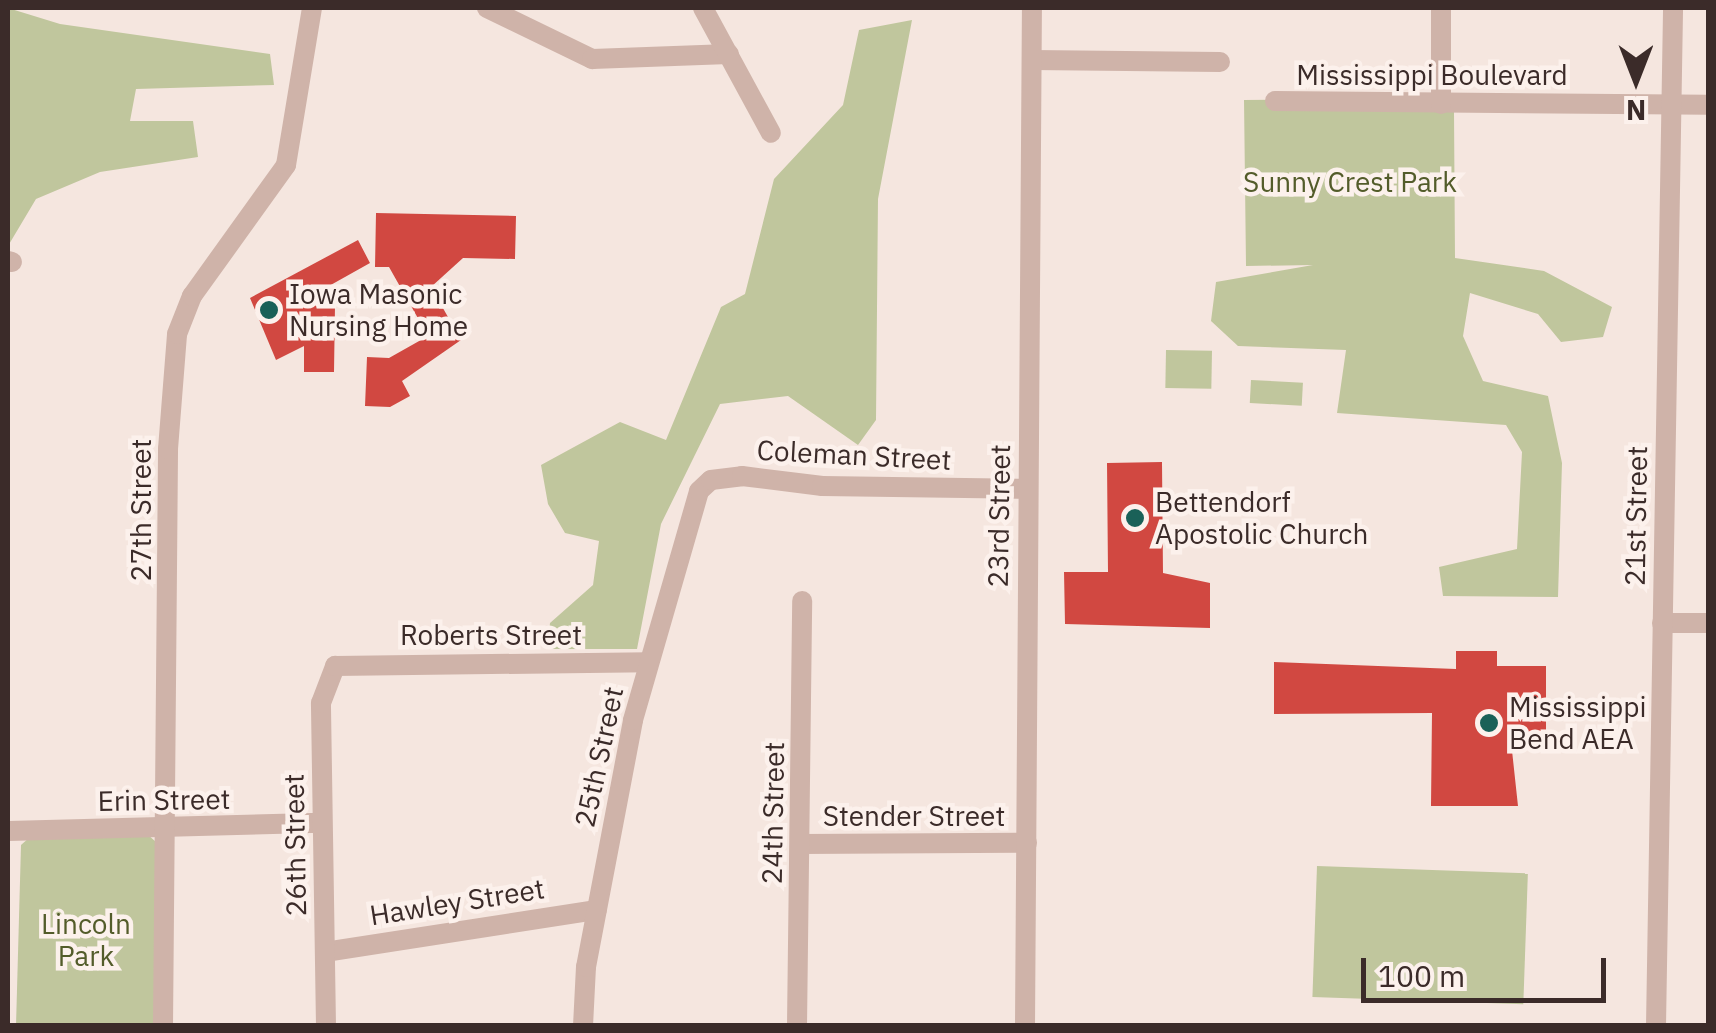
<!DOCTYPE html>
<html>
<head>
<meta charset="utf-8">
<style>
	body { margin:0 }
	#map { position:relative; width:1716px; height:1033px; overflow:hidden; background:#f5e6df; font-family:"IBM Plex Sans",sans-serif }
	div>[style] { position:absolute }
	.green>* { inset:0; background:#c0c69d; transform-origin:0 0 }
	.building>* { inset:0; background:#d14841 }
	.minor>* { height:20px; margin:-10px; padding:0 10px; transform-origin:10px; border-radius:10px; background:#cfb3a9 }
	.dots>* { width:28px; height:28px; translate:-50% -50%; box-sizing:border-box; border:5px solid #fcf1ec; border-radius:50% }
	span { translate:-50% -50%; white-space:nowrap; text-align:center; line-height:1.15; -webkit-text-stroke:9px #fcf1ec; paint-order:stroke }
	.street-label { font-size:28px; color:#3b2b29 }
	.park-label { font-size:28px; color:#535c2a }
	.poi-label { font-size:28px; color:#3b2b29 }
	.left { translate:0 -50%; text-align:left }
	.frame { position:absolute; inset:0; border:10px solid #3b2b29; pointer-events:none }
	.north { position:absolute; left:1586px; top:30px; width:100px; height:100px; -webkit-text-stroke:8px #fcf1ec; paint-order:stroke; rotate:180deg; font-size:28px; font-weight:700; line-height:40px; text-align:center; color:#3b2b29 }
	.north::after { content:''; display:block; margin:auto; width:35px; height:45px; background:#3b2b29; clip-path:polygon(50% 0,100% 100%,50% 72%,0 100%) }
	.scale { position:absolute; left:1361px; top:958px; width:245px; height:45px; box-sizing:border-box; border:5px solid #3b2b29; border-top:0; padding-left:12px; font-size:30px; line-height:35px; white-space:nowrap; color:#3b2b29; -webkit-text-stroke:8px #fcf1ec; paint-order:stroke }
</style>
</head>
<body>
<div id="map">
	<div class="green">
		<i style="clip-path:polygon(8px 8px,60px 24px,270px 54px,274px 85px,136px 89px,130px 121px,193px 121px,198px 157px,100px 172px,36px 199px,8px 246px)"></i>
		<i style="clip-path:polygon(912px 20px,878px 199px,876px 420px,858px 445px,788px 396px,720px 404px,661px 524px,637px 649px,547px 649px,550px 623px,593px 585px,599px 541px,565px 533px,548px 504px,541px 465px,620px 422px,666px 440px,721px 307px,745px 294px,774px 179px,843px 105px,859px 30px)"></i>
		<i style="clip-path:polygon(1429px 98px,1454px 111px,1455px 258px,1544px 271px,1612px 307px,1603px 337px,1561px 342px,1538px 314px,1470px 293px,1463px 336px,1483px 381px,1548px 396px,1562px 463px,1558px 597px,1443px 596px,1439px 567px,1517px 549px,1522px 452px,1506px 425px,1337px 413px,1346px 350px,1238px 346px,1211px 321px,1216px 282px,1313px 265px,1246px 266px,1244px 100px)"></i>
		<i style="left:1166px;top:350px;width:46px;height:38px;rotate:1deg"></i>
		<i style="left:1251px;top:380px;width:52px;height:23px;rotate:3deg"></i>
		<i style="clip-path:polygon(147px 834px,156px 842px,155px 1025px,16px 1026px,21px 845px,30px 837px)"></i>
		<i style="left:1317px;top:866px;width:211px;height:131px;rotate:2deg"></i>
	</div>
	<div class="building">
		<i style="clip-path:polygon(376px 213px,516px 216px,515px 259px,463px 258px,431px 287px,461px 340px,402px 381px,410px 396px,390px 407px,365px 406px,367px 357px,389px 358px,428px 336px,389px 267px,375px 267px)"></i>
		<i style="clip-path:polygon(358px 240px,370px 263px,295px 305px,335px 306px,334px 372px,304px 372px,304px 346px,276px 360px,250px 298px)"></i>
		<i style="clip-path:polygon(1162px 462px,1163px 573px,1210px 583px,1210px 628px,1065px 624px,1064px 572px,1108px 572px,1107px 463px)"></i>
		<i style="clip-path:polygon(1456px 651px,1497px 651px,1497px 666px,1546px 666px,1546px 732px,1510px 732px,1518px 806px,1431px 806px,1432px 713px,1274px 714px,1274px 662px,1456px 669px)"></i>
	</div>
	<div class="minor">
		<i style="left:487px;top:8px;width:117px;rotate:25.9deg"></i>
		<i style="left:592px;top:59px;width:137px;rotate:-2.1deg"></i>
		<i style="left:703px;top:8px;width:142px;rotate:61.5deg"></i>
		<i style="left:1032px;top:60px;width:188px;rotate:0.6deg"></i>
		<i style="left:1275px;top:101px;width:433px;rotate:0.5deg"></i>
		<i style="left:1441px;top:104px;width:96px;rotate:-90deg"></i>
		<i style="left:8px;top:261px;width:4px;rotate:14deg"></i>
		<i style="left:1662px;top:623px;width:46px"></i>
		<i style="left:8px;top:831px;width:313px;rotate:-1.5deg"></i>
		<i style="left:801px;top:844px;width:226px;rotate:-0.3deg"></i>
		<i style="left:325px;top:952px;width:275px;rotate:-8.8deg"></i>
		<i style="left:163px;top:1026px;width:577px;rotate:-89.5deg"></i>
		<i style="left:168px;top:449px;width:115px;rotate:-85.5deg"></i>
		<i style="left:177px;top:334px;width:41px;rotate:-68.5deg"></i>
		<i style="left:192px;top:296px;width:161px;rotate:-54.3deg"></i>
		<i style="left:286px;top:165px;width:159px;rotate:-80.6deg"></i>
		<i style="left:326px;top:1026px;width:323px;rotate:-90.9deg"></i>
		<i style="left:321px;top:703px;width:40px;rotate:-69deg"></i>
		<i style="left:335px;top:666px;width:313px;rotate:-0.7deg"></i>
		<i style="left:583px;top:1026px;width:59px;rotate:-87.1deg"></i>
		<i style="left:586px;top:967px;width:251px;rotate:-79.2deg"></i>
		<i style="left:633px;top:720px;width:238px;rotate:-73.9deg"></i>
		<i style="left:699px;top:491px;width:16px;rotate:-43deg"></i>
		<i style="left:711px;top:480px;width:31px;rotate:-7deg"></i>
		<i style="left:742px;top:476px;width:81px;rotate:7.1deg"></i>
		<i style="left:822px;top:486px;width:204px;rotate:0.8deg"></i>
		<i style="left:797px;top:1026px;width:425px;rotate:-89.3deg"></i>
		<i style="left:1025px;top:1026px;width:1018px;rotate:-89.61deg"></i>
		<i style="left:1656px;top:1026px;width:1018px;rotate:-89.04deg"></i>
	</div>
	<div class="dots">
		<i style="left:269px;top:310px;background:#1a6158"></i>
		<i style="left:1135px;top:518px;background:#1a6158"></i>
		<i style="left:1489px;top:723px;background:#1a6158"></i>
	</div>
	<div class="street-label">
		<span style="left:1432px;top:75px">Mississippi Boulevard</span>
		<span style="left:854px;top:455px;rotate:3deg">Coleman Street</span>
		<span style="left:141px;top:510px;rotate:-90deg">27th Street</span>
		<span style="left:999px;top:516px;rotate:-89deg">23rd Street</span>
		<span style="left:1636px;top:516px;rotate:-89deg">21st Street</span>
		<span style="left:491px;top:635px">Roberts Street</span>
		<span style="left:599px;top:757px;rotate:-78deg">25th Street</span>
		<span style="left:164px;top:800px;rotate:-1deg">Erin Street</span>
		<span style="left:773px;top:813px;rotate:-89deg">24th Street</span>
		<span style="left:914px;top:816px">Stender Street</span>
		<span style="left:295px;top:845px;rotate:-91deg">26th Street</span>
		<span style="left:457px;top:902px;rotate:-9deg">Hawley Street</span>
	</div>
	<div class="park-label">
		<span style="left:1350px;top:182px">Sunny Crest Park</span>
		<span style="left:86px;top:940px">Lincoln<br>Park</span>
	</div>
	<div class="poi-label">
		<span class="left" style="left:289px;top:310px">Iowa Masonic<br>Nursing Home</span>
		<span class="left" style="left:1155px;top:518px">Bettendorf<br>Apostolic Church</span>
		<span class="left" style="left:1509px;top:723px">Mississippi<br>Bend AEA</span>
	</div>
	<div class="frame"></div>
	<div class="north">N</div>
	<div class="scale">100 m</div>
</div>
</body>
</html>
